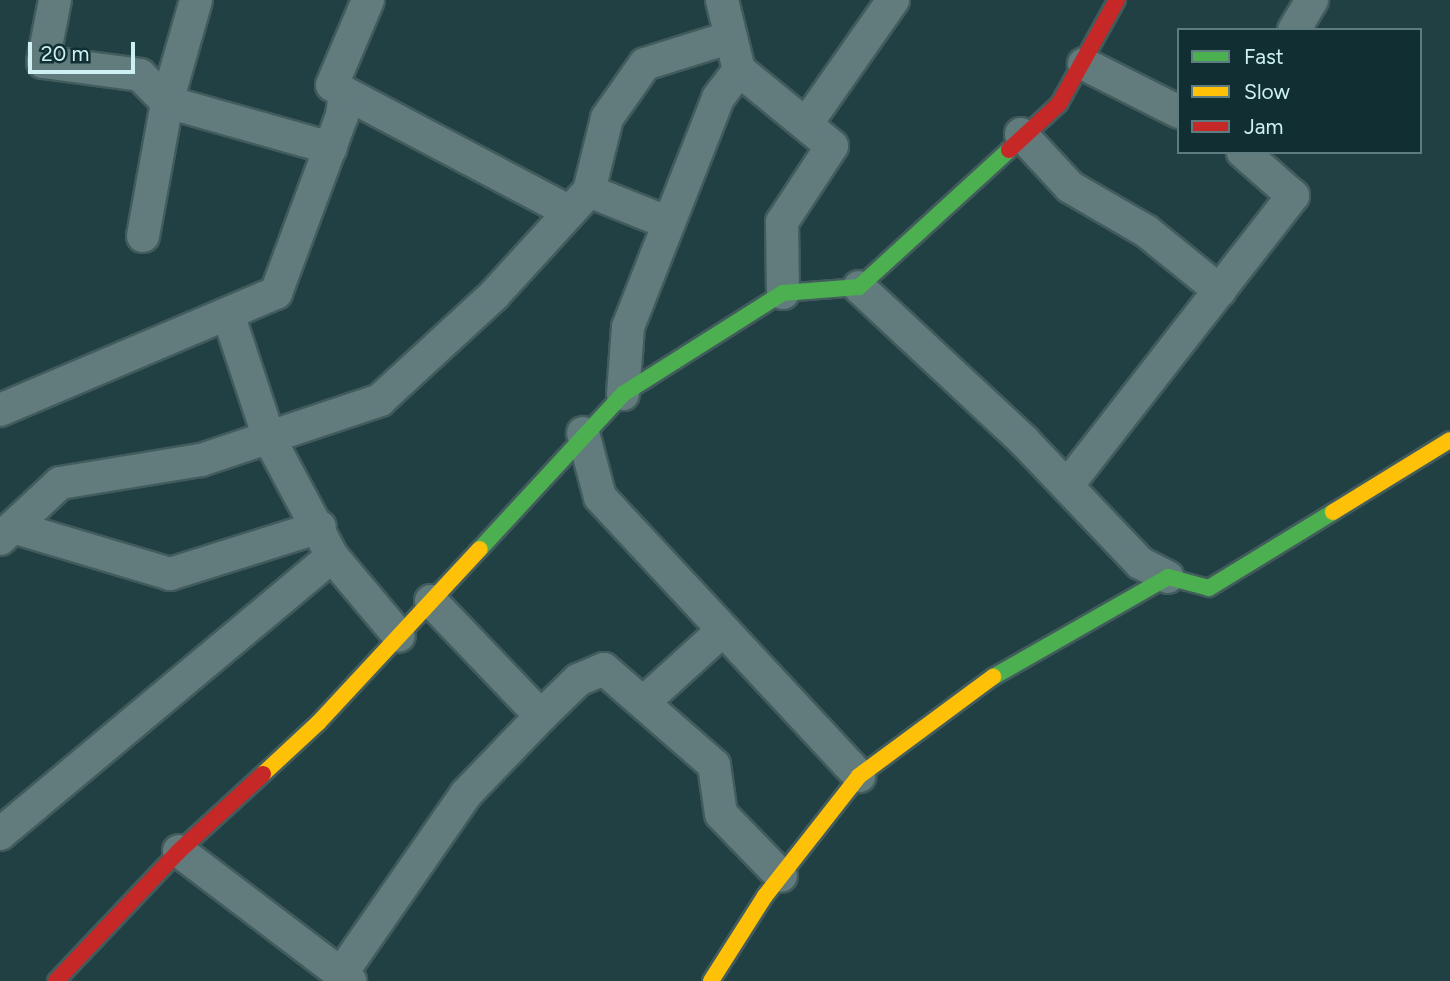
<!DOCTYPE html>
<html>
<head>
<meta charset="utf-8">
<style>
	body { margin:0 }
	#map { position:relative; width:1450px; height:981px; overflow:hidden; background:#214043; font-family:Figtree,sans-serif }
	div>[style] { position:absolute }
	.roads { filter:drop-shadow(2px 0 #425b5c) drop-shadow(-2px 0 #425b5c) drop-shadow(0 2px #425b5c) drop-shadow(0 -2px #425b5c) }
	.street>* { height:32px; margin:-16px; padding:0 16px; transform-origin:16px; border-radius:16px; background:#627c7e }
	.fast>* { height:16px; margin:-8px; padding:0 8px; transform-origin:8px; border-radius:8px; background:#4caf50 }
	.slow>* { height:16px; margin:-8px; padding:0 8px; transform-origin:8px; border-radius:8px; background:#ffc107 }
	.jam>* { height:16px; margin:-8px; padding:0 8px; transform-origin:8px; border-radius:8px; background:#c62828 }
	span { translate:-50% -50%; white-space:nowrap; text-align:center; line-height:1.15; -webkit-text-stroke:6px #112f32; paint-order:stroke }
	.legend { position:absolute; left:1177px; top:28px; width:245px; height:126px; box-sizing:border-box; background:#112f32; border:2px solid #5c7c7f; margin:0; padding:9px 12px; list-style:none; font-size:21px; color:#cdf0f2 }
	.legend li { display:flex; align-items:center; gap:14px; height:35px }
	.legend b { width:35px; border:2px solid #5c7c7f }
	.scale { position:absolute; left:28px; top:42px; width:107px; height:32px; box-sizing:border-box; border:4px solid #cdf0f2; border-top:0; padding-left:9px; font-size:21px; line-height:24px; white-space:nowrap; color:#cdf0f2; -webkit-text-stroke:5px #112f32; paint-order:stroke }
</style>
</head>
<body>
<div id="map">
	<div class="roads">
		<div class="street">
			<i style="left:55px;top:0;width:63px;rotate:101deg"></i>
			<i style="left:43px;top:62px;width:98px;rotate:7.6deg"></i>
			<i style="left:140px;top:75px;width:38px;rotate:45deg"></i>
			<i style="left:167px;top:102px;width:170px;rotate:15.7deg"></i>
			<i style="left:1294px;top:30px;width:35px;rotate:-59deg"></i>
			<i style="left:1084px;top:64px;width:106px;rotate:26.8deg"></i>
			<i style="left:739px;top:70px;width:120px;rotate:39.3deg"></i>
			<i style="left:832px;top:146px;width:91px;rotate:123.3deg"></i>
			<i style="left:782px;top:222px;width:71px;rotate:89.2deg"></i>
			<i style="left:345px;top:93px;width:250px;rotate:27.9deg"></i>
			<i style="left:807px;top:123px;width:150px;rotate:-55deg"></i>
			<i style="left:1021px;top:134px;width:72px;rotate:47.2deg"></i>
			<i style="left:1070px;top:187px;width:88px;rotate:30.1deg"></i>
			<i style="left:1146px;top:231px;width:95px;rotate:39deg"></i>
			<i style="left:589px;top:191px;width:83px;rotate:21.9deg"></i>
			<i style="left:143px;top:236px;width:136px;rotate:-79.8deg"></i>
			<i style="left:167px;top:102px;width:106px;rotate:-74.1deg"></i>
			<i style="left:859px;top:287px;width:226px;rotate:43deg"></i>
			<i style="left:1024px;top:441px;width:168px;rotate:46.4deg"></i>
			<i style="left:1140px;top:563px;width:31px;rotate:27deg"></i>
			<i style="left:229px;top:317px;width:127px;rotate:71.7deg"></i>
			<i style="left:269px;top:438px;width:134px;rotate:61.9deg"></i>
			<i style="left:332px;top:556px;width:104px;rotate:50.1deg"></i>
			<i style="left:623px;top:394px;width:67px;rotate:-85.7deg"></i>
			<i style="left:628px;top:327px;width:246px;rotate:-68.5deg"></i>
			<i style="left:718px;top:98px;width:35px;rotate:-53deg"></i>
			<i style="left:739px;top:70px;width:72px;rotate:-103.7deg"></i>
			<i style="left:0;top:410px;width:300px;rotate:-23deg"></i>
			<i style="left:276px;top:293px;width:189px;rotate:-69.6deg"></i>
			<i style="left:342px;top:116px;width:23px;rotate:-83deg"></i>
			<i style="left:345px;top:93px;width:15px;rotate:-148deg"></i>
			<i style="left:332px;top:85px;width:92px;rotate:-67deg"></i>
			<i style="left:583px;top:433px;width:66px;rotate:75.1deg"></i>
			<i style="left:600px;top:497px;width:381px;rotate:47.1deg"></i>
			<i style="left:1067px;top:486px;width:368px;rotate:-52.1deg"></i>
			<i style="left:1293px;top:196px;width:67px;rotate:-138.7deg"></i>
			<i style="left:16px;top:528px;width:161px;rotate:16.6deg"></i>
			<i style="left:170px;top:574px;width:157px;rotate:-17.4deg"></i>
			<i style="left:0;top:539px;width:82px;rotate:-43deg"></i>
			<i style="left:60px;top:483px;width:143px;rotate:-9.3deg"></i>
			<i style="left:201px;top:460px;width:189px;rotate:-18.5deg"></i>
			<i style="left:380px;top:400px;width:155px;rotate:-42.6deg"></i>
			<i style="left:494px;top:295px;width:141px;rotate:-47.6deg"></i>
			<i style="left:589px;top:191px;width:75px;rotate:-76.1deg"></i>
			<i style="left:607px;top:118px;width:66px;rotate:-54.9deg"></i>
			<i style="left:645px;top:64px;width:87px;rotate:-17.4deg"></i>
			<i style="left:431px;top:601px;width:159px;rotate:46.3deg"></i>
			<i style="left:541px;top:716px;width:52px;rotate:-44.2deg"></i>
			<i style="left:578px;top:680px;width:28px;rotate:-23deg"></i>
			<i style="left:604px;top:669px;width:146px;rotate:41.1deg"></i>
			<i style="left:714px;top:765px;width:49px;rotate:81.9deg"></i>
			<i style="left:721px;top:814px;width:86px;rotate:45.9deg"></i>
			<i style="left:644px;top:702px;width:107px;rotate:-42.3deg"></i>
			<i style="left:0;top:834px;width:433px;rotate:-39.9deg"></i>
			<i style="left:179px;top:851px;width:215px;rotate:37.2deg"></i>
			<i style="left:341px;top:974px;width:219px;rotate:-55.2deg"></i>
			<i style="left:466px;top:794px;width:108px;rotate:-46.1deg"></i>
		</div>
		<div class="fast">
			<i style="left:480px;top:549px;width:211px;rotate:-47.3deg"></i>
			<i style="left:623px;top:394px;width:189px;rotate:-32.3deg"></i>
			<i style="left:783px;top:293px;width:76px;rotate:-4.5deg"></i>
			<i style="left:859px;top:287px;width:203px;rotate:-42.4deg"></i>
			<i style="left:993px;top:677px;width:202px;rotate:-29.7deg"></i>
			<i style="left:1168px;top:577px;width:42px;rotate:15deg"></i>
			<i style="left:1209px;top:588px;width:145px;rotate:-31.5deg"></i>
		</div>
		<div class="slow">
			<i style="left:1333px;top:512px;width:137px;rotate:-31.6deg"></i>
			<i style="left:263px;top:774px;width:76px;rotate:-42.9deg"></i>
			<i style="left:319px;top:722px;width:236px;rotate:-47.1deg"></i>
			<i style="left:711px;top:981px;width:101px;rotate:-57.6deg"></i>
			<i style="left:765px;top:896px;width:152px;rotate:-51.9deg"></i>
			<i style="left:859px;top:776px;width:167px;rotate:-36.5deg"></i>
		</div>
		<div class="jam">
			<i style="left:1009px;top:150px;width:68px;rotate:-42.6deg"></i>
			<i style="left:1059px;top:104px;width:119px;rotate:-60.9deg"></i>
			<i style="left:56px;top:981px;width:179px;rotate:-46.6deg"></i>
			<i style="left:179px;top:851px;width:114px;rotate:-42.5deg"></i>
		</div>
	</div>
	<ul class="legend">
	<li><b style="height:9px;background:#4caf50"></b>Fast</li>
	<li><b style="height:9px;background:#ffc107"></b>Slow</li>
	<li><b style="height:9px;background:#c62828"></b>Jam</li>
	</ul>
	<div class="scale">20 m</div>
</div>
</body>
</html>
